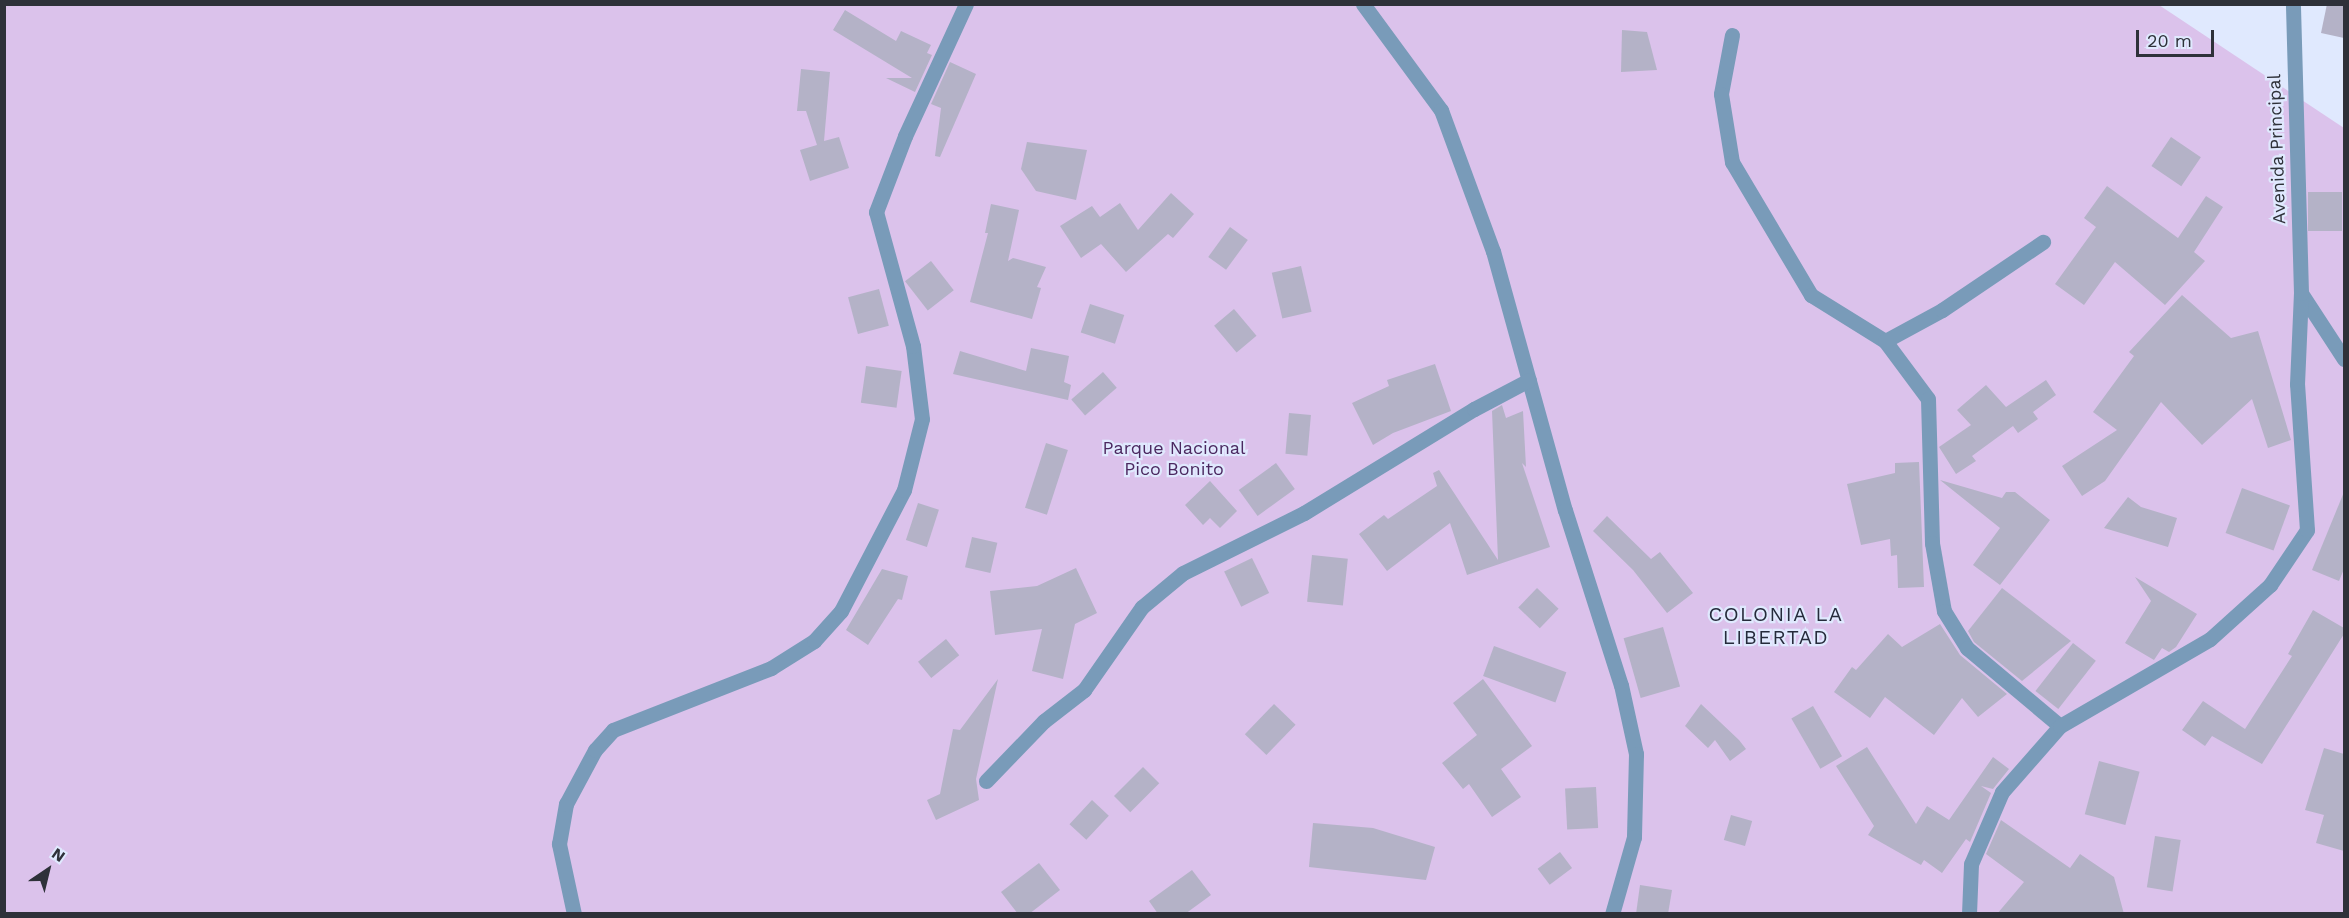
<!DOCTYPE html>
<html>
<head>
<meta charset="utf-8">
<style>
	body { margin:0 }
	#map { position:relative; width:2349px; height:918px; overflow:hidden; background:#e0e9fe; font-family:"Work Sans",sans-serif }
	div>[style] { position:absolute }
	.green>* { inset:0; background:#dbc2eb }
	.building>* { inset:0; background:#b4b2c7; transform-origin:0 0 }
	.street>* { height:15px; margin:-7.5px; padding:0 7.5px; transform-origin:7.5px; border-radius:7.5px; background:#799bb9 }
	span { translate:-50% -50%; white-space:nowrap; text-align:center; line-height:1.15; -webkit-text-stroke:4.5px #e0e9fe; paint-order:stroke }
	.street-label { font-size:18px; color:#2e3139 }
	.park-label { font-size:18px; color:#4b2860 }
	.neighbourhood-label { font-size:20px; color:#252b3b; letter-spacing:1.5px }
	.frame { position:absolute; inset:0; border:6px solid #2e3139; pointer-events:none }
	.north { position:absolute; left:18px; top:840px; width:60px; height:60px; -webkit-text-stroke:4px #e0e9fe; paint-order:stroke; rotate:35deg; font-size:16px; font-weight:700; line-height:24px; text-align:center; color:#2e3139 }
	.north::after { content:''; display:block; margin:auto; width:21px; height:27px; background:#2e3139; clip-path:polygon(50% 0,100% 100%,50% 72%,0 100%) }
	.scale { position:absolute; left:2136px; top:30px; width:78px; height:27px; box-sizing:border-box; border:3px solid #2e3139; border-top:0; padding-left:8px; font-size:18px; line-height:21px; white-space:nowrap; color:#2e3139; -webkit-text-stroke:4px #e0e9fe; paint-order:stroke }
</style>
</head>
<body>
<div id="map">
	<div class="green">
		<i style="clip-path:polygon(5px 5px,2159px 5px,2344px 128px,2344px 913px,5px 914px)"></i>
	</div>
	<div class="building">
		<i style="clip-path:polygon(2327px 4px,2344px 4px,2344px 38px,2321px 33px)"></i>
		<i style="clip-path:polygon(845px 10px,896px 41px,901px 31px,931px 45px,927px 53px,932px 55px,915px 92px,886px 78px,912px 78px,833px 30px)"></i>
		<i style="clip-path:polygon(1622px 30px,1647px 32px,1657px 70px,1621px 72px)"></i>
		<i style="clip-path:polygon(950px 62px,976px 74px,940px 157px,935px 156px,941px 108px,931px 104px)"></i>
		<i style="clip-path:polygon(801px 69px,830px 72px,824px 141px,839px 137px,849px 168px,810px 181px,800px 150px,817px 145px,806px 111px,797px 111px)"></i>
		<i style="left:2171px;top:137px;width:36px;height:35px;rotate:34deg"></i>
		<i style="clip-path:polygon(1027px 142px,1087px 150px,1076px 200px,1036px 191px,1021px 169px)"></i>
		<i style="clip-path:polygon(2107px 186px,2178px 238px,2206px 196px,2223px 207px,2194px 252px,2205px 261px,2165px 305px,2115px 262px,2084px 305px,2055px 284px,2096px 227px,2084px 218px)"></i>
		<i style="left:2308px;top:192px;width:34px;height:39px"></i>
		<i style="clip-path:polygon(1171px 193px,1194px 214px,1173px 238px,1168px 234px,1126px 272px,1101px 244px,1081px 258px,1060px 226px,1092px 206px,1100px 217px,1120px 203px,1138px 230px)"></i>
		<i style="clip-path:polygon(991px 204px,1019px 210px,1008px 261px,1013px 258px,1046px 267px,1037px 287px,1041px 288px,1032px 319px,970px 302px,988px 233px,985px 233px)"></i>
		<i style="left:1230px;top:227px;width:22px;height:37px;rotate:36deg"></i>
		<i style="left:931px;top:261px;width:37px;height:33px;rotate:52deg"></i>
		<i style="left:1301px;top:266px;width:47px;height:30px;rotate:77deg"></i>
		<i style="left:879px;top:289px;width:38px;height:32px;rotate:75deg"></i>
		<i style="clip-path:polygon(2182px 295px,2231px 338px,2258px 331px,2291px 440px,2268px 448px,2252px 399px,2202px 445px,2161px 402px,2105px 481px,2082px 496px,2062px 466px,2117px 430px,2093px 412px,2134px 356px,2129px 352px)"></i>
		<i style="left:1090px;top:304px;width:36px;height:30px;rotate:18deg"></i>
		<i style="left:1234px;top:309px;width:35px;height:26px;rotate:50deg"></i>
		<i style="clip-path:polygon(1031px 348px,1069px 356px,1064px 382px,1071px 385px,1068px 400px,953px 374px,960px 351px,1026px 371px)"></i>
		<i style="clip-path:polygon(1435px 364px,1451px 411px,1393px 433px,1373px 445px,1352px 403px,1389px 386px,1387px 380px)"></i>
		<i style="left:866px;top:366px;width:36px;height:37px;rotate:8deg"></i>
		<i style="left:1103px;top:372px;width:21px;height:42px;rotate:49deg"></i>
		<i style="clip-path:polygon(2046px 380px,2056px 395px,2033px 412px,2038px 419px,2018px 433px,2013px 426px,1972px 456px,1976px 461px,1956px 474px,1939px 447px,1971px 425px,1957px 410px,1986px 385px,2006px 407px)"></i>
		<i style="clip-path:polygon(1502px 405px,1506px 418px,1523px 411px,1526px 467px,1522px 463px,1550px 547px,1467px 575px,1450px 523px,1387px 571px,1359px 534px,1384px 515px,1388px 519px,1437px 486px,1433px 473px,1439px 470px,1498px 560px,1492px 411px)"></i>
		<i style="left:1289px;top:413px;width:22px;height:41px;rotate:5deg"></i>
		<i style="left:1046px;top:443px;width:23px;height:68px;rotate:18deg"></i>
		<i style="clip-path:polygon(1919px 462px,1924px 587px,1898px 588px,1897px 555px,1891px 556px,1890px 539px,1861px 545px,1847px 484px,1895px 473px,1895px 463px)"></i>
		<i style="left:1276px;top:463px;width:32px;height:46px;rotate:54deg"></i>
		<i style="clip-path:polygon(1940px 480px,2002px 498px,2006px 492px,2015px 492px,2050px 520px,2000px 585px,1973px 565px,2000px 528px)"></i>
		<i style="clip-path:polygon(1210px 481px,1237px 511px,1220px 528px,1210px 518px,1203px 525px,1185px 505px)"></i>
		<i style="left:2242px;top:488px;width:51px;height:48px;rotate:20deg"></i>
		<i style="clip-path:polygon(2344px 492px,2344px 569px,2339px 581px,2312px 570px)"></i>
		<i style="clip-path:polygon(2128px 497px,2141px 507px,2177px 518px,2168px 547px,2104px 528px)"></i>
		<i style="left:918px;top:503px;width:22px;height:39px;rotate:18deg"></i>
		<i style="clip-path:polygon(1607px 516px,1651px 559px,1660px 552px,1693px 593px,1667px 613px,1633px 570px,1593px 531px)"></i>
		<i style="left:972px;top:537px;width:26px;height:31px;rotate:13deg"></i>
		<i style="left:1312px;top:555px;width:36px;height:47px;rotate:6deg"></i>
		<i style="left:1252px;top:558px;width:39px;height:31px;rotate:64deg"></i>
		<i style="clip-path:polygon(1076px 568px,1097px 613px,1075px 624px,1063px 679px,1032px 671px,1042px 629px,995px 635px,990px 591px,1037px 586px)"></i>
		<i style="clip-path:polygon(882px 569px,908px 576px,902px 600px,898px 599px,868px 645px,846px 630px)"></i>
		<i style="clip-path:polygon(2135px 577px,2197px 614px,2176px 647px,2169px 652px,2162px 648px,2154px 660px,2125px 643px,2151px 601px)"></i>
		<i style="left:1537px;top:588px;width:30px;height:27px;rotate:44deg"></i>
		<i style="clip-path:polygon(2002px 588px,2071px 641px,2022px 681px,1974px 642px,1968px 631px)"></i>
		<i style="clip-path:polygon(2313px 610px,2344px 628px,2344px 634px,2262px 764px,2212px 736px,2205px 746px,2182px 730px,2203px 701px,2245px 729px,2292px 656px,2288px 654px)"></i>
		<i style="clip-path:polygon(1940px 624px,1960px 655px,2007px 694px,1978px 717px,1962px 698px,1934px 735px,1885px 697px,1870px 718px,1834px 692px,1852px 667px,1856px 670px,1888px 634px,1902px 647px)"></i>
		<i style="left:1663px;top:627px;width:62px;height:41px;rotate:74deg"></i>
		<i style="left:946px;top:639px;width:21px;height:36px;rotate:51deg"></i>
		<i style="left:2073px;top:643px;width:29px;height:61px;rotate:38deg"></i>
		<i style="left:1494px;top:646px;width:77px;height:32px;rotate:20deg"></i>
		<i style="clip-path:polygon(998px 679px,976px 779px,979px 800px,936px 820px,927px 800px,940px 794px,953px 729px,960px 730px)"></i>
		<i style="clip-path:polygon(1483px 679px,1532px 746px,1501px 769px,1521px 797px,1492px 817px,1469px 784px,1463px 789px,1442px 763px,1477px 735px,1453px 703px)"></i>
		<i style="left:1274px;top:704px;width:30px;height:42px;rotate:44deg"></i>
		<i style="clip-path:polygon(1701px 704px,1739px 740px,1746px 749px,1730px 761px,1715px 740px,1708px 748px,1685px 726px)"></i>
		<i style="left:1813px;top:706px;width:58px;height:25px;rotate:60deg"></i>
		<i style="clip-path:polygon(1867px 747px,1916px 824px,1927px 806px,1949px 820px,1993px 757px,2009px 769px,1993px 789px,1981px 786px,1991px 793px,1970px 842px,1966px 839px,1942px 873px,1924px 860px,1921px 865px,1868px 835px,1874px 826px,1836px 766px)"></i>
		<i style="clip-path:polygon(2324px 748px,2344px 754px,2344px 851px,2316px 843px,2324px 815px,2305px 810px)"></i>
		<i style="left:2099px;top:761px;width:42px;height:55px;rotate:15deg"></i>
		<i style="left:1143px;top:767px;width:23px;height:41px;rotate:45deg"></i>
		<i style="left:1596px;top:787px;width:41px;height:31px;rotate:87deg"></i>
		<i style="left:1092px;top:800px;width:23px;height:33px;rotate:43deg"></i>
		<i style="left:1731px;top:815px;width:22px;height:26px;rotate:16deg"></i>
		<i style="clip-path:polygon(2001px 820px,2070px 868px,2080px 854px,2114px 877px,2124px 914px,1997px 914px,2024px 882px,1986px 854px)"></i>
		<i style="clip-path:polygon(1313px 823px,1373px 828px,1435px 847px,1426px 880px,1309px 867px)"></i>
		<i style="left:2155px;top:836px;width:26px;height:52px;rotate:9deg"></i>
		<i style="left:1560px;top:852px;width:20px;height:28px;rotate:53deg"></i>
		<i style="clip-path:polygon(1039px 863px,1060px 890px,1029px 914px,1018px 914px,1001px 892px)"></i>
		<i style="clip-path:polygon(1192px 870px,1211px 895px,1185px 914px,1158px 914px,1149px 901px)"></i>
		<i style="clip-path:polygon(1640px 885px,1672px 890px,1668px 914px,1636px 914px)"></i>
	</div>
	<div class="street">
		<i style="left:1363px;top:4px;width:132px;rotate:53.7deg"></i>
		<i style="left:1441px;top:110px;width:150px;rotate:69.8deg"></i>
		<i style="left:1493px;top:251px;width:269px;rotate:74.5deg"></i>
		<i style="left:1565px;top:510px;width:184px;rotate:72.3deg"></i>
		<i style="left:1621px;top:685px;width:71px;rotate:77.7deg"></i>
		<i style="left:1636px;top:754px;width:83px;rotate:91.4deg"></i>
		<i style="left:1634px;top:837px;width:80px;rotate:105.9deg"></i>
		<i style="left:1732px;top:35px;width:60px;rotate:100.6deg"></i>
		<i style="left:1721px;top:94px;width:69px;rotate:80.8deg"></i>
		<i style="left:1732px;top:162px;width:155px;rotate:59.3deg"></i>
		<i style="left:1811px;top:295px;width:87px;rotate:31.9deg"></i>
		<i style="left:1885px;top:341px;width:72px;rotate:53.4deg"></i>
		<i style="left:1928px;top:399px;width:144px;rotate:88.4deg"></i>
		<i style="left:1932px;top:543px;width:69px;rotate:80deg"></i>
		<i style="left:1944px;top:611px;width:44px;rotate:58.1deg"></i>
		<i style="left:1967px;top:648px;width:121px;rotate:40deg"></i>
		<i style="left:2301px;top:293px;width:79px;rotate:56.9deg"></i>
		<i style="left:1885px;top:341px;width:65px;rotate:-28.5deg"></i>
		<i style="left:1942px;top:310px;width:122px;rotate:-34deg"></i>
		<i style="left:986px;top:781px;width:83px;rotate:-46deg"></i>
		<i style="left:1044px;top:721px;width:51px;rotate:-37.8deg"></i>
		<i style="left:1084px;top:690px;width:101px;rotate:-55.1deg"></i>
		<i style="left:1142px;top:607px;width:53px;rotate:-39.7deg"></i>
		<i style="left:1183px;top:573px;width:135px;rotate:-26.4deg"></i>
		<i style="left:1304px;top:513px;width:199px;rotate:-31.5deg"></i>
		<i style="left:1474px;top:409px;width:62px;rotate:-27.8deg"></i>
		<i style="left:574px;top:914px;width:72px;rotate:-102.1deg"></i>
		<i style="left:559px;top:844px;width:41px;rotate:-80.1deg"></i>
		<i style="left:566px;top:804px;width:61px;rotate:-61.8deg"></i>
		<i style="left:595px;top:750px;width:27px;rotate:-48deg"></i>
		<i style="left:613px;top:730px;width:170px;rotate:-21.4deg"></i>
		<i style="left:771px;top:668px;width:51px;rotate:-32.1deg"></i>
		<i style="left:814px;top:641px;width:40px;rotate:-48deg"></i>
		<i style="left:841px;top:611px;width:136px;rotate:-62.5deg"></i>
		<i style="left:904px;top:490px;width:73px;rotate:-75.8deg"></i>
		<i style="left:922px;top:419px;width:74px;rotate:-97deg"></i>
		<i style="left:913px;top:346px;width:139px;rotate:-105.4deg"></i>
		<i style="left:876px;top:212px;width:81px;rotate:-69.1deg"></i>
		<i style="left:905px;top:136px;width:145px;rotate:-65.2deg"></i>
		<i style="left:1969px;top:914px;width:50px;rotate:-87.7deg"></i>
		<i style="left:1971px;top:864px;width:78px;rotate:-66.7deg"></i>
		<i style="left:2002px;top:792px;width:88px;rotate:-48.7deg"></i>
		<i style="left:2060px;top:726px;width:173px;rotate:-30.1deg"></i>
		<i style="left:2210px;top:639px;width:81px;rotate:-42deg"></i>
		<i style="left:2270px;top:585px;width:66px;rotate:-56.1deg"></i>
		<i style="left:2307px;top:530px;width:146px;rotate:-93.9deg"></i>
		<i style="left:2297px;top:384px;width:91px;rotate:-87.5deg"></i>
		<i style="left:2301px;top:293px;width:289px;rotate:-91.6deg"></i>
	</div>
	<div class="street-label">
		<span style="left:2277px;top:149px;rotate:-92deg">Avenida Principal</span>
	</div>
	<div class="park-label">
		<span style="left:1174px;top:459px">Parque Nacional<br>Pico Bonito</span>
	</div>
	<div class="neighbourhood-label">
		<span style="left:1776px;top:626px">COLONIA LA<br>LIBERTAD</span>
	</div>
	<div class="frame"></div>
	<div class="north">N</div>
	<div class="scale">20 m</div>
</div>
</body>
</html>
